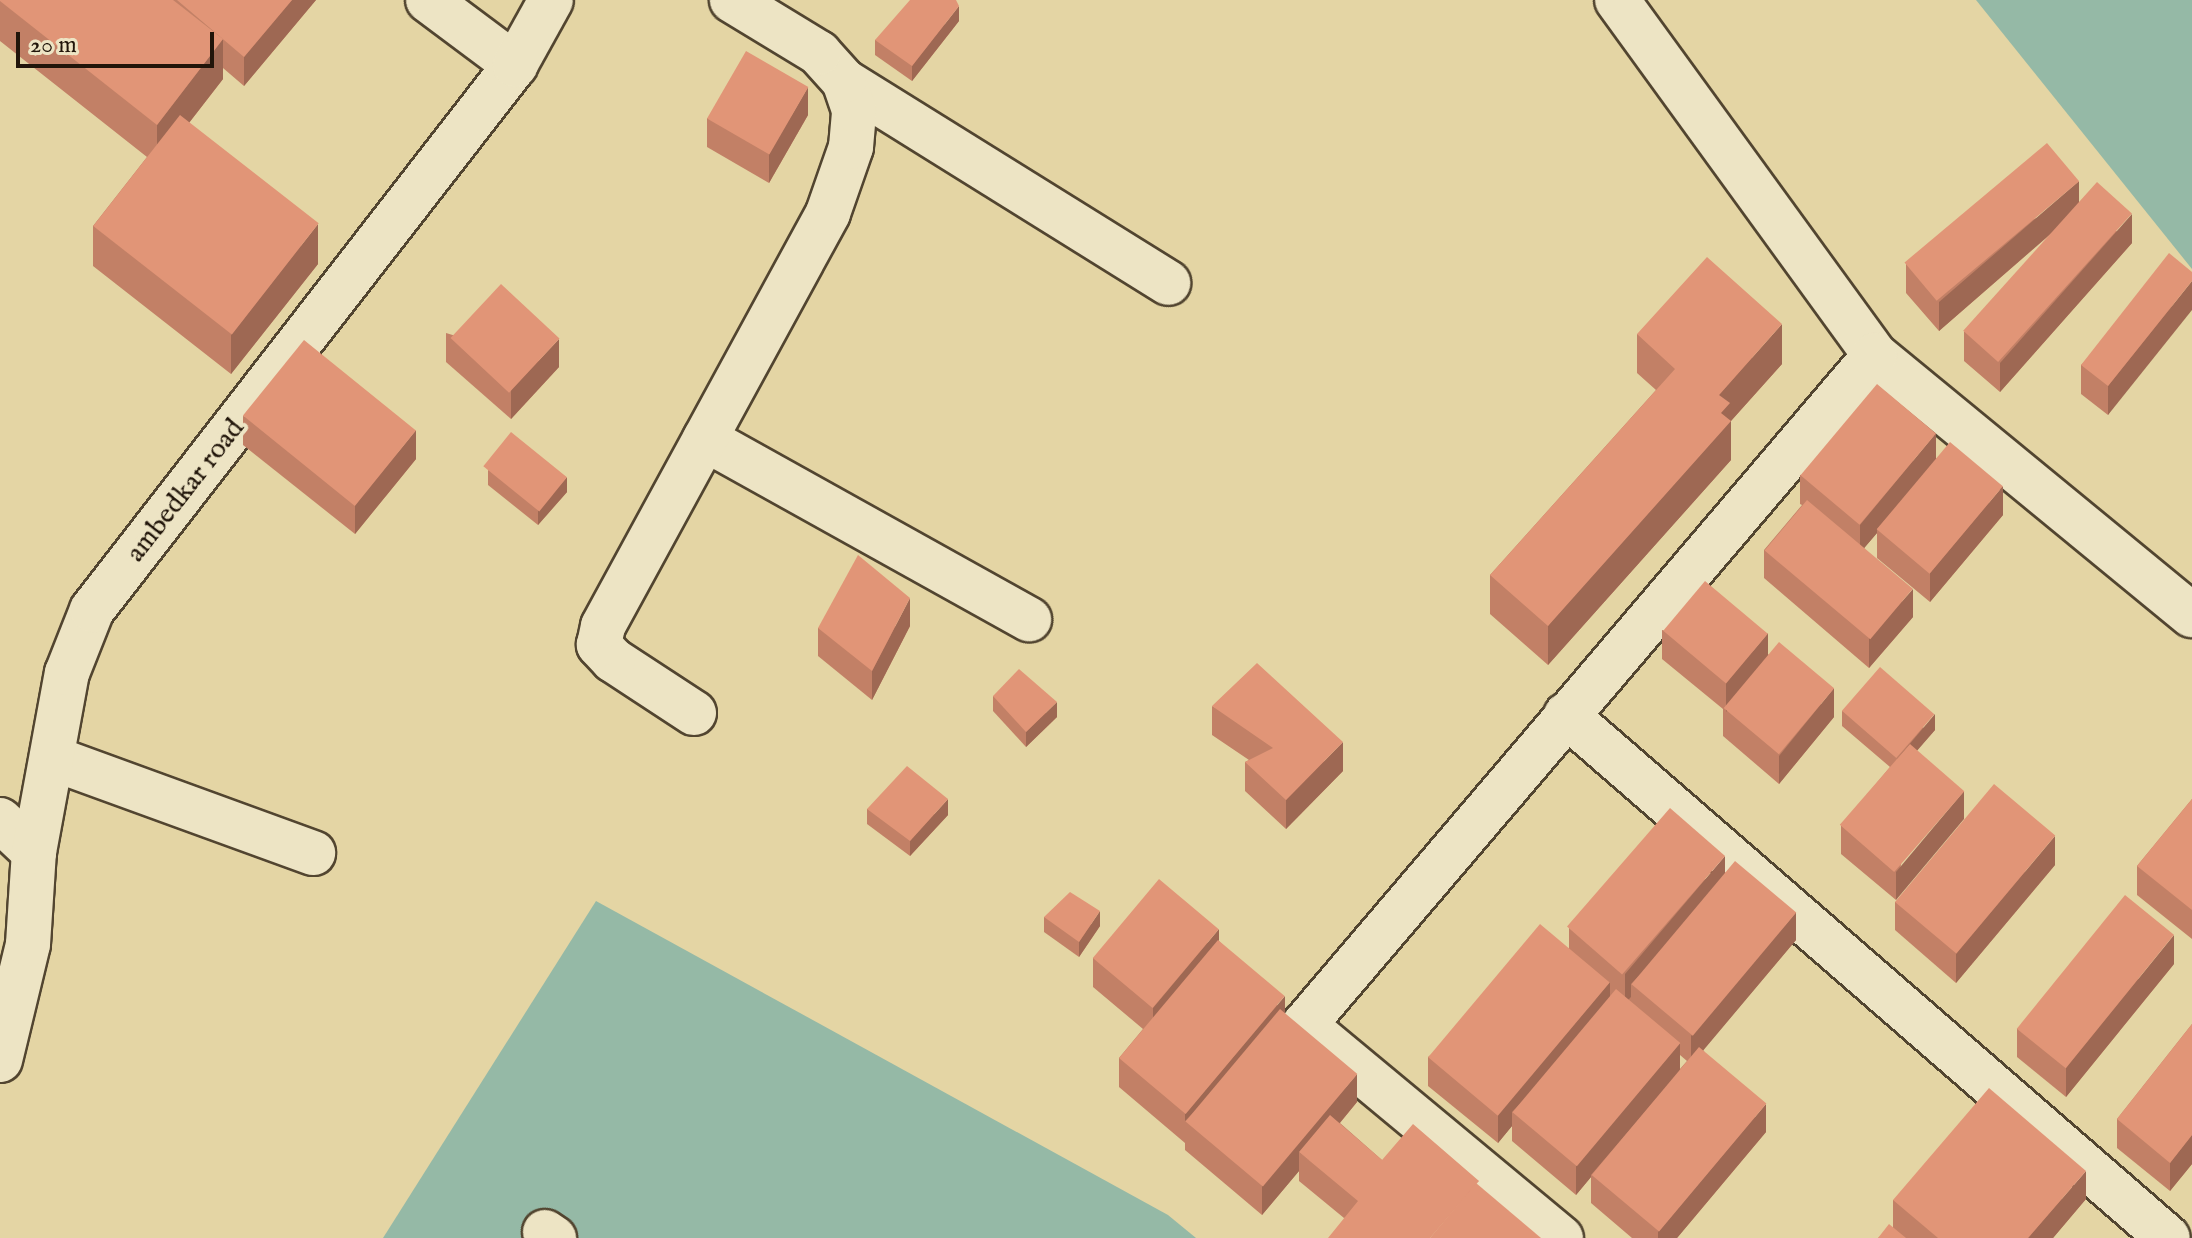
<!DOCTYPE html>
<html>
<head>
<meta charset="utf-8">
<style>
	body { margin:0 }
	#map { position:relative; width:2192px; height:1238px; overflow:hidden; background:#e4d5a4; font-family:"IM FELL English",serif }
	div>[style] { position:absolute }
	.water>* { inset:0; background:#95b9a6 }
	.roads { filter:drop-shadow(2px 0 #524530) drop-shadow(-2px 0 #524530) drop-shadow(0 2px #524530) drop-shadow(0 -2px #524530) }
	.minor>* { height:44px; margin:-22px; padding:0 22px; transform-origin:22px; border-radius:22px; background:#ede4c4 }
	.wall>* { inset:0; background:#c28066 }
	.shaded-wall>* { inset:0; background:#9e6853 }
	.building>* { inset:0; background:#e19577; transform-origin:0 0 }
	span { translate:-50% -50%; white-space:nowrap; text-align:center; line-height:1.15; -webkit-text-stroke:8px #ede4c4; paint-order:stroke }
	.street-label { font-size:28px; color:#21150a }
	.scale { position:absolute; left:16px; top:32px; width:198px; height:36px; box-sizing:border-box; border:4px solid #21150a; border-top:0; padding-left:10px; font-size:24px; line-height:28px; white-space:nowrap; color:#21150a; -webkit-text-stroke:6px #ede4c4; paint-order:stroke }
</style>
</head>
<body>
<div id="map">
	<div class="water">
		<i style="clip-path:polygon(1976px 0,2192px 0,2192px 269px)"></i>
		<i style="clip-path:polygon(596px 901px,1168px 1215px,1196px 1238px,383px 1238px)"></i>
	</div>
	<div class="roads">
		<div class="minor">
			<i style="left:428px;top:0;width:109px;rotate:36.8deg"></i>
			<i style="left:1617px;top:0;width:439px;rotate:54deg"></i>
			<i style="left:1875px;top:355px;width:410px;rotate:39.4deg"></i>
			<i style="left:844px;top:81px;width:382px;rotate:31.9deg"></i>
			<i style="left:705px;top:439px;width:371px;rotate:29.1deg"></i>
			<i style="left:694px;top:713px;width:97px;rotate:-146.8deg"></i>
			<i style="left:613px;top:660px;width:21px;rotate:-133deg"></i>
			<i style="left:599px;top:645px;width:19px;rotate:-78deg"></i>
			<i style="left:603px;top:626px;width:470px;rotate:-61.4deg"></i>
			<i style="left:828px;top:213px;width:70px;rotate:-70.8deg"></i>
			<i style="left:851px;top:147px;width:37px;rotate:-85deg"></i>
			<i style="left:854px;top:110px;width:31px;rotate:-109deg"></i>
			<i style="left:844px;top:81px;width:38px;rotate:-132deg"></i>
			<i style="left:819px;top:53px;width:102px;rotate:-148.7deg"></i>
			<i style="left:1566px;top:715px;width:797px;rotate:40.98deg"></i>
			<i style="left:52px;top:758px;width:278px;rotate:20deg"></i>
			<i style="left:0;top:820px;width:47px;rotate:43.3deg"></i>
			<i style="left:0;top:1060px;width:119px;rotate:-76.4deg"></i>
			<i style="left:28px;top:944px;width:92px;rotate:-86.3deg"></i>
			<i style="left:34px;top:852px;width:182px;rotate:-79.6deg"></i>
			<i style="left:67px;top:673px;width:68px;rotate:-68.4deg"></i>
			<i style="left:92px;top:610px;width:690px;rotate:-52.18deg"></i>
			<i style="left:515px;top:65px;width:74px;rotate:-61deg"></i>
			<i style="left:545px;top:1232px;width:11px;rotate:34deg"></i>
			<i style="left:1561px;top:1238px;width:334px;rotate:-140.3deg"></i>
			<i style="left:1304px;top:1025px;width:880px;rotate:-49.56deg"></i>
		</div>
	</div>
	<div class="wall">
		<i style="clip-path:polygon(0 0,316px 0,244px 86px,223px 68px,223px 79px,189px 123px,318px 264px,231px 374px,93px 266px,93px 226px,147px 157px,0 41px)"></i>
		<i style="clip-path:polygon(959px 21px,912px 81px,875px 55px,875px 40px)"></i>
		<i style="clip-path:polygon(808px 115px,769px 183px,707px 147px,707px 118px)"></i>
		<i style="clip-path:polygon(2079px 203px,2132px 243px,2000px 392px,1964px 361px,1964px 332px,2053px 232px,1939px 331px,1906px 293px,1906px 264px)"></i>
		<i style="clip-path:polygon(2192px 272px,2108px 415px,2081px 394px,2081px 365px)"></i>
		<i style="clip-path:polygon(446px 333px,559px 367px,511px 419px,446px 362px)"></i>
		<i style="clip-path:polygon(1637px 334px,1782px 364px,1731px 421px,1731px 460px,1548px 665px,1490px 614px,1490px 575px,1656px 390px,1637px 373px)"></i>
		<i style="clip-path:polygon(243px 416px,416px 459px,355px 534px,243px 445px)"></i>
		<i style="clip-path:polygon(1936px 458px,2003px 515px,1930px 602px,1877px 558px,1877px 533px,1864px 548px,1913px 617px,1869px 668px,1764px 578px,1764px 550px,1802px 505px,1800px 504px,1800px 475px)"></i>
		<i style="clip-path:polygon(488px 470px,567px 492px,538px 525px,488px 485px)"></i>
		<i style="clip-path:polygon(910px 626px,872px 700px,818px 656px,818px 628px)"></i>
		<i style="clip-path:polygon(1662px 630px,1768px 654px,1834px 717px,1779px 784px,1723px 736px,1723px 709px,1662px 659px)"></i>
		<i style="clip-path:polygon(993px 696px,1057px 717px,1026px 747px,993px 711px)"></i>
		<i style="clip-path:polygon(1212px 706px,1343px 771px,1286px 829px,1245px 791px,1245px 762px,1249px 760px,1212px 735px)"></i>
		<i style="clip-path:polygon(1842px 711px,1935px 730px,1917px 750px,1896px 900px,1841px 854px,1841px 826px,1890px 767px,1842px 726px)"></i>
		<i style="clip-path:polygon(2192px 799px,2192px 939px,2137px 895px,2137px 866px)"></i>
		<i style="clip-path:polygon(867px 809px,948px 815px,910px 856px,867px 824px)"></i>
		<i style="clip-path:polygon(2055px 865px,1956px 983px,1895px 930px,1895px 902px)"></i>
		<i style="clip-path:polygon(evenodd,1725px 872px,1796px 940px,1703px 1050px,1766px 1132px,1677px 1238px,1632px 1238px,1591px 1203px,1591px 1177px,1576px 1195px,1512px 1141px,1512px 1126px,1498px 1143px,1428px 1086px,1428px 1057px,1569px 948px,1569px 928px,1725px 872px,1680px 1055px,1687px 1061px,1680px 1069px,1680px 1055px)"></i>
		<i style="clip-path:polygon(1044px 917px,1100px 926px,1079px 957px,1044px 932px)"></i>
		<i style="clip-path:polygon(1219px 941px,1285px 1014px,1357px 1102px,1340px 1123px,1382px 1160px,1479px 1181px,1344px 1218px,1299px 1181px,1299px 1171px,1262px 1215px,1185px 1150px,1185px 1143px,1119px 1087px,1119px 1058px,1143px 1029px,1093px 987px,1093px 958px)"></i>
		<i style="clip-path:polygon(2174px 964px,2066px 1097px,2017px 1057px,2017px 1029px)"></i>
		<i style="clip-path:polygon(2192px 1024px,2192px 1164px,2170px 1191px,2117px 1148px,2117px 1119px)"></i>
		<i style="clip-path:polygon(2086px 1199px,2053px 1238px,1878px 1238px,1893px 1228px,1893px 1200px)"></i>
	</div>
	<div class="shaded-wall">
		<i style="clip-path:polygon(292px 0,316px 0,244px 86px,244px 57px)"></i>
		<i style="clip-path:polygon(959px 6px,959px 21px,912px 81px,912px 66px)"></i>
		<i style="clip-path:polygon(223px 39px,223px 79px,157px 164px,157px 125px)"></i>
		<i style="clip-path:polygon(808px 87px,808px 115px,769px 183px,769px 154px)"></i>
		<i style="clip-path:polygon(2079px 181px,2079px 209px,1939px 331px,1939px 302px)"></i>
		<i style="clip-path:polygon(2132px 214px,2132px 243px,2000px 392px,2000px 363px)"></i>
		<i style="clip-path:polygon(318px 224px,318px 264px,231px 374px,231px 335px)"></i>
		<i style="clip-path:polygon(2192px 281px,2192px 310px,2108px 415px,2108px 386px)"></i>
		<i style="clip-path:polygon(1782px 324px,1782px 364px,1730px 422px,1731px 421px,1731px 460px,1548px 665px,1548px 626px,1719px 395px)"></i>
		<i style="clip-path:polygon(559px 339px,559px 367px,511px 419px,511px 390px)"></i>
		<i style="clip-path:polygon(416px 430px,416px 459px,355px 534px,355px 505px)"></i>
		<i style="clip-path:polygon(1936px 433px,1936px 462px,1877px 529px,1877px 533px,1860px 553px,1860px 525px)"></i>
		<i style="clip-path:polygon(567px 477px,567px 492px,538px 525px,538px 509px)"></i>
		<i style="clip-path:polygon(2003px 486px,2003px 515px,1930px 602px,1930px 573px)"></i>
		<i style="clip-path:polygon(1913px 589px,1913px 617px,1869px 668px,1869px 639px)"></i>
		<i style="clip-path:polygon(910px 598px,910px 626px,872px 700px,872px 671px)"></i>
		<i style="clip-path:polygon(1768px 633px,1768px 662px,1726px 712px,1726px 683px)"></i>
		<i style="clip-path:polygon(1834px 688px,1834px 717px,1779px 784px,1779px 756px)"></i>
		<i style="clip-path:polygon(1057px 702px,1057px 717px,1026px 747px,1026px 732px)"></i>
		<i style="clip-path:polygon(1935px 714px,1935px 730px,1897px 774px,1897px 759px)"></i>
		<i style="clip-path:polygon(1343px 742px,1343px 771px,1286px 829px,1286px 800px)"></i>
		<i style="clip-path:polygon(1964px 791px,1964px 819px,1896px 900px,1896px 872px)"></i>
		<i style="clip-path:polygon(948px 799px,948px 815px,910px 856px,910px 841px)"></i>
		<i style="clip-path:polygon(2055px 836px,2055px 865px,1956px 983px,1956px 954px)"></i>
		<i style="clip-path:polygon(1725px 856px,1725px 885px,1631px 984px,1631px 997px,1625px 1003px,1625px 974px)"></i>
		<i style="clip-path:polygon(1100px 911px,1100px 926px,1079px 957px,1079px 942px)"></i>
		<i style="clip-path:polygon(1796px 912px,1796px 940px,1691px 1065px,1691px 1036px)"></i>
		<i style="clip-path:polygon(1219px 929px,1219px 958px,1153px 1037px,1153px 1008px)"></i>
		<i style="clip-path:polygon(2174px 935px,2174px 964px,2066px 1097px,2066px 1068px)"></i>
		<i style="clip-path:polygon(1610px 982px,1610px 1011px,1512px 1112px,1512px 1126px,1498px 1143px,1498px 1114px)"></i>
		<i style="clip-path:polygon(1285px 996px,1285px 1024px,1185px 1121px,1185px 1114px)"></i>
		<i style="clip-path:polygon(1680px 1043px,1680px 1071px,1591px 1175px,1591px 1177px,1576px 1195px,1576px 1166px)"></i>
		<i style="clip-path:polygon(1357px 1074px,1357px 1102px,1309px 1160px,1299px 1152px,1299px 1171px,1262px 1215px,1262px 1186px)"></i>
		<i style="clip-path:polygon(1766px 1104px,1766px 1132px,1677px 1238px,1658px 1238px,1658px 1232px)"></i>
		<i style="clip-path:polygon(2192px 1135px,2192px 1164px,2170px 1191px,2170px 1163px)"></i>
		<i style="clip-path:polygon(2086px 1171px,2086px 1199px,2053px 1238px,2028px 1238px)"></i>
	</div>
	<div class="building">
		<i style="clip-path:polygon(0 0,173px 0,223px 39px,157px 125px,0 1px)"></i>
		<i style="clip-path:polygon(177px 0,292px 0,244px 57px)"></i>
		<i style="clip-path:polygon(910px 0,956px 0,959px 6px,912px 66px,875px 40px)"></i>
		<i style="left:746px;top:51px;width:72px;height:78px;rotate:30deg"></i>
		<i style="left:180px;top:115px;width:176px;height:141px;rotate:38deg"></i>
		<i style="left:2047px;top:143px;width:50px;height:186px;rotate:50deg"></i>
		<i style="left:2097px;top:182px;width:47px;height:200px;rotate:42deg"></i>
		<i style="clip-path:polygon(2169px 253px,2192px 272px,2192px 281px,2108px 386px,2081px 365px)"></i>
		<i style="clip-path:polygon(1707px 257px,1782px 324px,1719px 395px,1730px 403px,1721px 413px,1731px 421px,1548px 626px,1490px 575px,1675px 369px,1637px 334px)"></i>
		<i style="left:501px;top:284px;width:80px;height:74px;rotate:43deg"></i>
		<i style="left:304px;top:340px;width:144px;height:97px;rotate:39deg"></i>
		<i style="left:1877px;top:384px;width:77px;height:119px;rotate:40deg"></i>
		<i style="left:511px;top:432px;width:72px;height:44px;rotate:39deg"></i>
		<i style="left:1950px;top:442px;width:69px;height:114px;rotate:40deg"></i>
		<i style="left:1807px;top:500px;width:138px;height:66px;rotate:40deg"></i>
		<i style="clip-path:polygon(858px 555px,910px 598px,872px 671px,818px 628px)"></i>
		<i style="left:1705px;top:581px;width:82px;height:65px;rotate:40deg"></i>
		<i style="left:1779px;top:642px;width:72px;height:86px;rotate:40deg"></i>
		<i style="clip-path:polygon(1257px 663px,1343px 742px,1286px 800px,1245px 762px,1273px 748px,1212px 706px)"></i>
		<i style="left:1880px;top:667px;width:72px;height:58px;rotate:41deg"></i>
		<i style="clip-path:polygon(1019px 669px,1057px 702px,1026px 732px,993px 696px)"></i>
		<i style="left:1910px;top:744px;width:72px;height:107px;rotate:41deg"></i>
		<i style="clip-path:polygon(907px 766px,948px 799px,910px 841px,867px 809px)"></i>
		<i style="left:1994px;top:784px;width:80px;height:154px;rotate:40deg"></i>
		<i style="clip-path:polygon(2192px 799px,2192px 910px,2137px 866px)"></i>
		<i style="left:1670px;top:808px;width:73px;height:157px;rotate:41deg"></i>
		<i style="left:1735px;top:861px;width:80px;height:161px;rotate:40deg"></i>
		<i style="left:1159px;top:879px;width:78px;height:103px;rotate:40deg"></i>
		<i style="clip-path:polygon(1070px 892px,1100px 911px,1079px 942px,1044px 917px)"></i>
		<i style="left:2125px;top:895px;width:63px;height:172px;rotate:39deg"></i>
		<i style="left:1540px;top:924px;width:91px;height:174px;rotate:40deg"></i>
		<i style="left:1218px;top:940px;width:87px;height:154px;rotate:40deg"></i>
		<i style="left:1616px;top:989px;width:84px;height:161px;rotate:40deg"></i>
		<i style="left:1280px;top:1009px;width:101px;height:147px;rotate:40deg"></i>
		<i style="clip-path:polygon(2192px 1024px,2192px 1135px,2170px 1163px,2117px 1119px)"></i>
		<i style="left:1699px;top:1047px;width:88px;height:167px;rotate:40deg"></i>
		<i style="clip-path:polygon(1989px 1088px,2086px 1171px,2028px 1238px,1938px 1238px,1893px 1200px)"></i>
		<i style="clip-path:polygon(1330px 1115px,1382px 1160px,1413px 1124px,1479px 1181px,1430px 1238px,1328px 1238px,1358px 1201px,1299px 1152px)"></i>
		<i style="clip-path:polygon(1476px 1183px,1541px 1238px,1430px 1238px)"></i>
		<i style="clip-path:polygon(1889px 1224px,1906px 1238px,1878px 1238px)"></i>
	</div>
	<div class="street-label">
		<span style="left:186px;top:491px;rotate:-52deg">ambedkar road</span>
	</div>
	<div class="scale">20 m</div>
</div>
</body>
</html>
